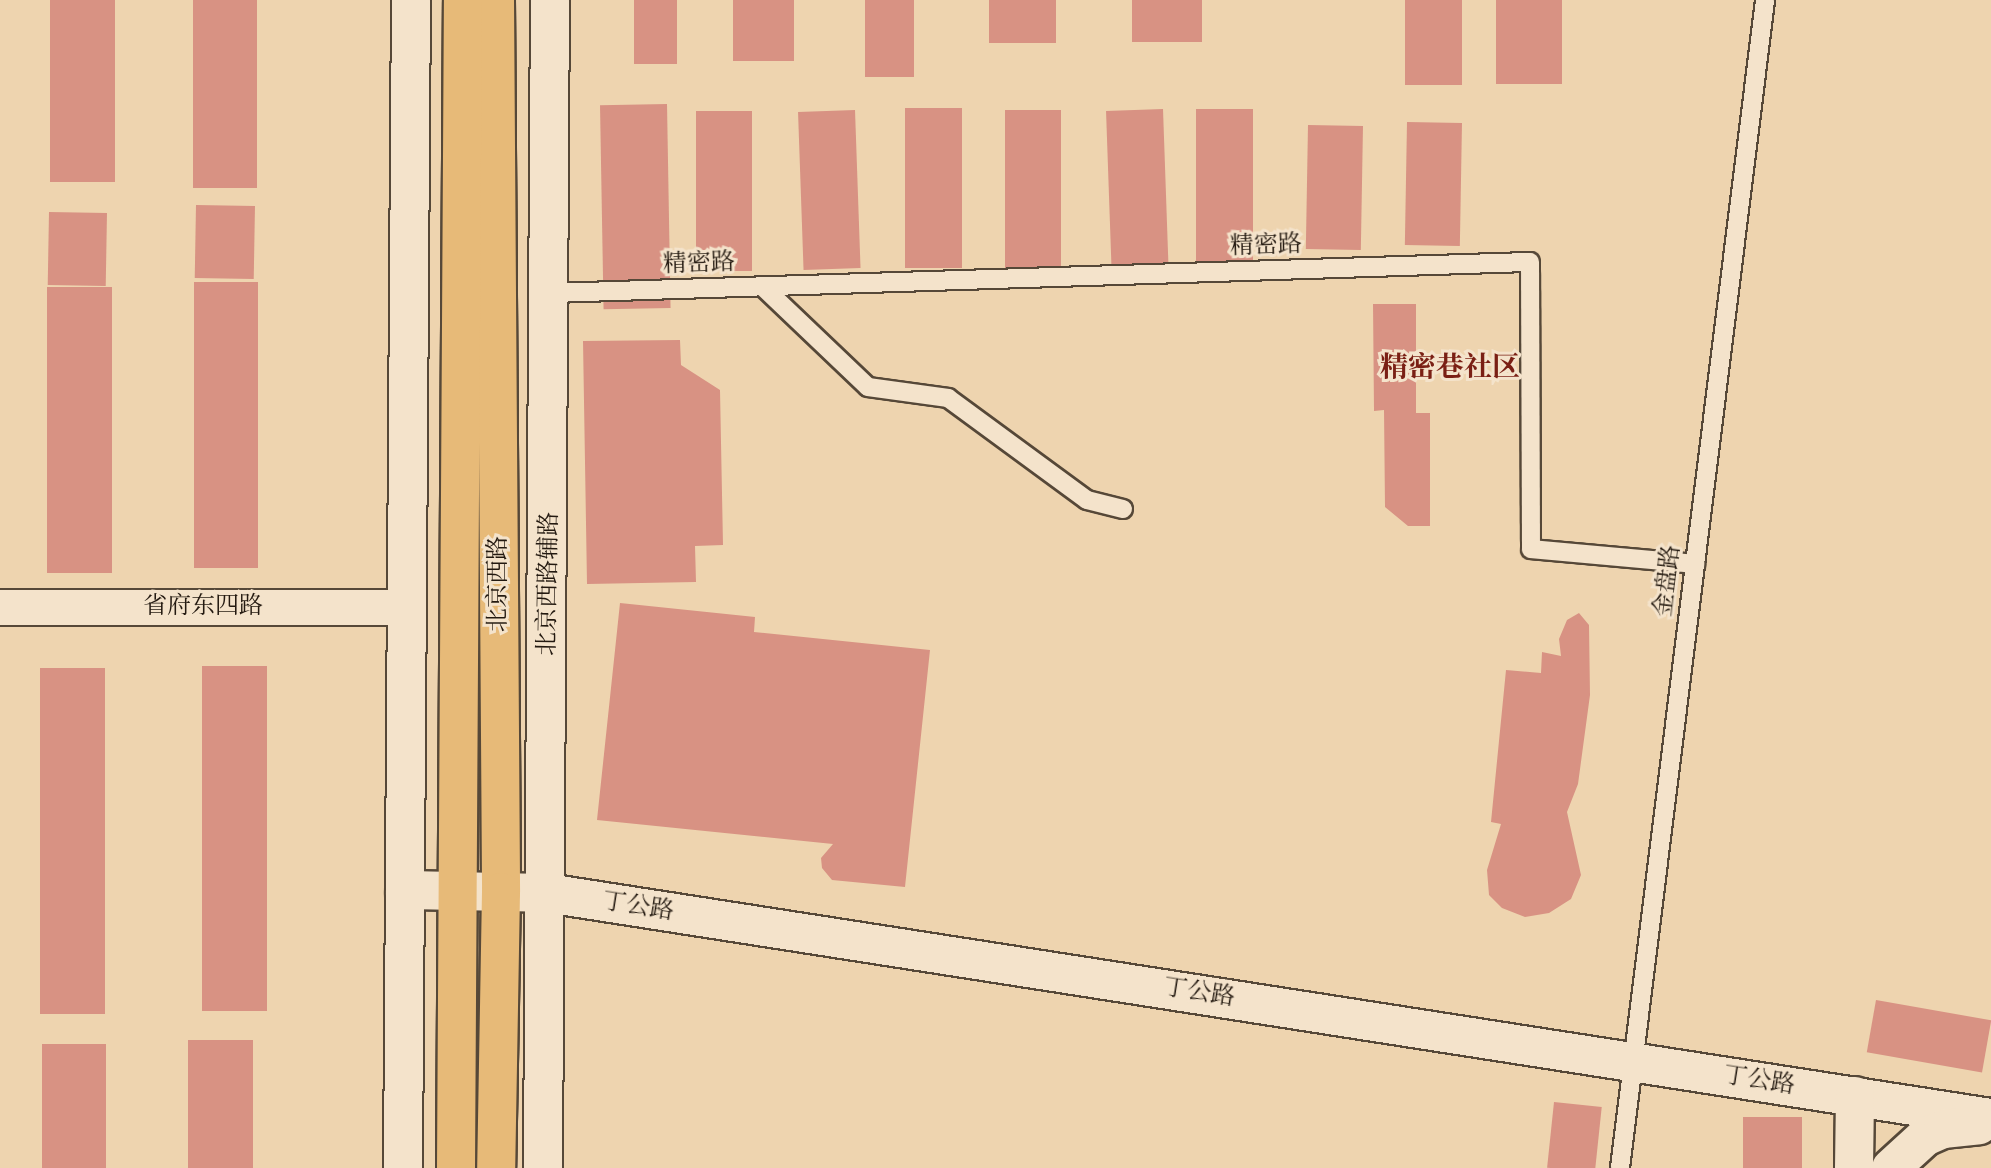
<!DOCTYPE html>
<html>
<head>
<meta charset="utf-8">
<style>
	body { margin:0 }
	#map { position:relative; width:1991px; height:1168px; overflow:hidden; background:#eed4af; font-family:"IM FELL DW Pica","Noto Serif SC",serif }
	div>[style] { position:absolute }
	.building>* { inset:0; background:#d89283; transform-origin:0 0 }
	.roads { filter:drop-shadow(2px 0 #564838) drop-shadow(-2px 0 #564838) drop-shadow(0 2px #564838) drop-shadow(0 -2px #564838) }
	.service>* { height:18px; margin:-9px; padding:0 9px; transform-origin:9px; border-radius:9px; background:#f4e3cb }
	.minor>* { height:35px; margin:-17.5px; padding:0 17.5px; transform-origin:17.5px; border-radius:17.5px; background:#f4e3cb }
	.tertiary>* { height:38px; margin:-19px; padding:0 19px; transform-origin:19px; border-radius:19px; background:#f4e3cb }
	.secondary>* { height:38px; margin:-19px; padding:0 19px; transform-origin:19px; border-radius:19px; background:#f4e3cb }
	.primary>* { height:38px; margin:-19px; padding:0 19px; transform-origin:19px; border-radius:19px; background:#e7ba78 }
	span { translate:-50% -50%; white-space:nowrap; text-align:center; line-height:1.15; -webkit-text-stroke:6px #f4e3cb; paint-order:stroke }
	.street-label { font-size:24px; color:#231910 }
	.quarter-label { font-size:28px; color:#7a1f14; font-weight:700 }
</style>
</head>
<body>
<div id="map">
	<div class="building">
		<i style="left:50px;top:0;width:65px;height:182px"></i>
		<i style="left:193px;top:0;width:64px;height:188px"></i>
		<i style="left:634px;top:0;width:43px;height:64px"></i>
		<i style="left:733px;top:0;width:61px;height:61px"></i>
		<i style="left:865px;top:0;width:49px;height:77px"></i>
		<i style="left:989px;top:0;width:67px;height:43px"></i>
		<i style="left:1132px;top:0;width:70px;height:42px"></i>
		<i style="left:1405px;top:0;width:57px;height:85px"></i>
		<i style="left:1496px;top:0;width:66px;height:84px"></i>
		<i style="left:667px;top:104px;width:204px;height:67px;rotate:89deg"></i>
		<i style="left:905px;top:108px;width:57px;height:160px"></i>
		<i style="left:1163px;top:109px;width:158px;height:57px;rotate:88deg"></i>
		<i style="left:1196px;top:109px;width:57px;height:160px"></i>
		<i style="left:855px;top:110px;width:158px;height:57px;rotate:88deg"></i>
		<i style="left:1005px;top:110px;width:56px;height:160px"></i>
		<i style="left:696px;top:111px;width:56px;height:160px"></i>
		<i style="left:1407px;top:122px;width:55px;height:123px;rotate:1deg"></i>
		<i style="left:1308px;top:125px;width:55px;height:124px;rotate:1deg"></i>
		<i style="left:196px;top:205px;width:59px;height:73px;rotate:1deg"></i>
		<i style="left:49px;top:212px;width:58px;height:73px;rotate:1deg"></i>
		<i style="left:194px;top:282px;width:64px;height:286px"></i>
		<i style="left:112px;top:287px;width:286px;height:65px;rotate:90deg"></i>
		<i style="clip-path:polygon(1373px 304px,1416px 304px,1416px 413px,1430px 413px,1430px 526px,1408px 526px,1385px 507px,1384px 410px,1374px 411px)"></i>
		<i style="clip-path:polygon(680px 340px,681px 365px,720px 390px,723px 545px,695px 546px,696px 582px,587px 584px,583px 341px)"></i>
		<i style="clip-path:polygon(620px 603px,755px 617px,754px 632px,930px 650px,905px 887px,832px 880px,822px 868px,821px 858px,833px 844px,597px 820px)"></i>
		<i style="clip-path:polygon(1579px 613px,1589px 625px,1590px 695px,1578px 784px,1567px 812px,1581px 875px,1571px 899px,1549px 913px,1525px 917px,1502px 908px,1489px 895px,1487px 870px,1501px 824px,1491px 822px,1506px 670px,1541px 673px,1542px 652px,1561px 656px,1559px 639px,1567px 620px)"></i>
		<i style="left:202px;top:666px;width:65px;height:345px"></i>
		<i style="left:40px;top:668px;width:65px;height:346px"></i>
		<i style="left:1876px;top:1000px;width:117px;height:53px;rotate:10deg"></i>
		<i style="left:188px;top:1040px;width:65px;height:128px"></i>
		<i style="left:42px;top:1044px;width:64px;height:124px"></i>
		<i style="left:1554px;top:1102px;width:48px;height:66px;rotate:6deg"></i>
		<i style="left:1802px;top:1117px;width:51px;height:59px;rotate:90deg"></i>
	</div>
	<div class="roads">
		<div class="service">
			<i style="left:762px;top:286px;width:146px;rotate:43.6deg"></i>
			<i style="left:868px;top:387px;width:81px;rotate:7.8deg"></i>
			<i style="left:948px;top:398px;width:172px;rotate:36.3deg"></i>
			<i style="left:1087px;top:500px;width:37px;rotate:14deg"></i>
			<i style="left:552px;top:293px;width:978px;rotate:-1.82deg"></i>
			<i style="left:1530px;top:262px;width:287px;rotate:89.8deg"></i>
			<i style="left:1531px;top:549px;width:165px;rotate:5.2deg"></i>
			<i style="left:1620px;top:1168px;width:1177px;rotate:-82.92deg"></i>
		</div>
		<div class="minor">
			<i style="left:0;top:607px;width:406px"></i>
		</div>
		<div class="tertiary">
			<i style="left:405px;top:890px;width:142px;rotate:1.2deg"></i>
			<i style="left:547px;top:893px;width:1461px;rotate:8.86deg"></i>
			<i style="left:1854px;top:1168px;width:72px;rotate:-89.2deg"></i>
			<i style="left:1891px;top:1168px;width:46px;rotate:-42.4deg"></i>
			<i style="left:1925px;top:1137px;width:20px;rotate:-24deg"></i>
			<i style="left:1943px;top:1129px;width:36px;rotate:-6deg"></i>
		</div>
		<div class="secondary">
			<i style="left:403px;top:1168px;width:1168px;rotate:-89.61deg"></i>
			<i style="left:543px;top:1168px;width:1168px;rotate:-89.66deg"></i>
		</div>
		<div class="primary">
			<i style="left:495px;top:0;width:892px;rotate:89.61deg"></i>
			<i style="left:501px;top:892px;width:276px;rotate:91deg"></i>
			<i style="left:456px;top:1168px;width:1168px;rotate:-89.66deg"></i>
		</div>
	</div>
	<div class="street-label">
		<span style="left:1266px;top:246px;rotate:-2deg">精密路</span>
		<span style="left:699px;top:264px;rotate:-2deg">精密路</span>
		<span style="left:1668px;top:581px;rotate:-83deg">金盘路</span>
		<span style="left:499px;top:584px;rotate:-90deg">北京西路</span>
		<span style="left:549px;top:584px;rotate:-89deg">北京西路辅路</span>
		<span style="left:203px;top:607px">省府东四路</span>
		<span style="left:638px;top:907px;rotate:9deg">丁公路</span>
		<span style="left:1199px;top:993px;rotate:9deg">丁公路</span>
		<span style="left:1759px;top:1081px;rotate:9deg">丁公路</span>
	</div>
	<div class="quarter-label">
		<span style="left:1450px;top:368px">精密巷社区</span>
	</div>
</div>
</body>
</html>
